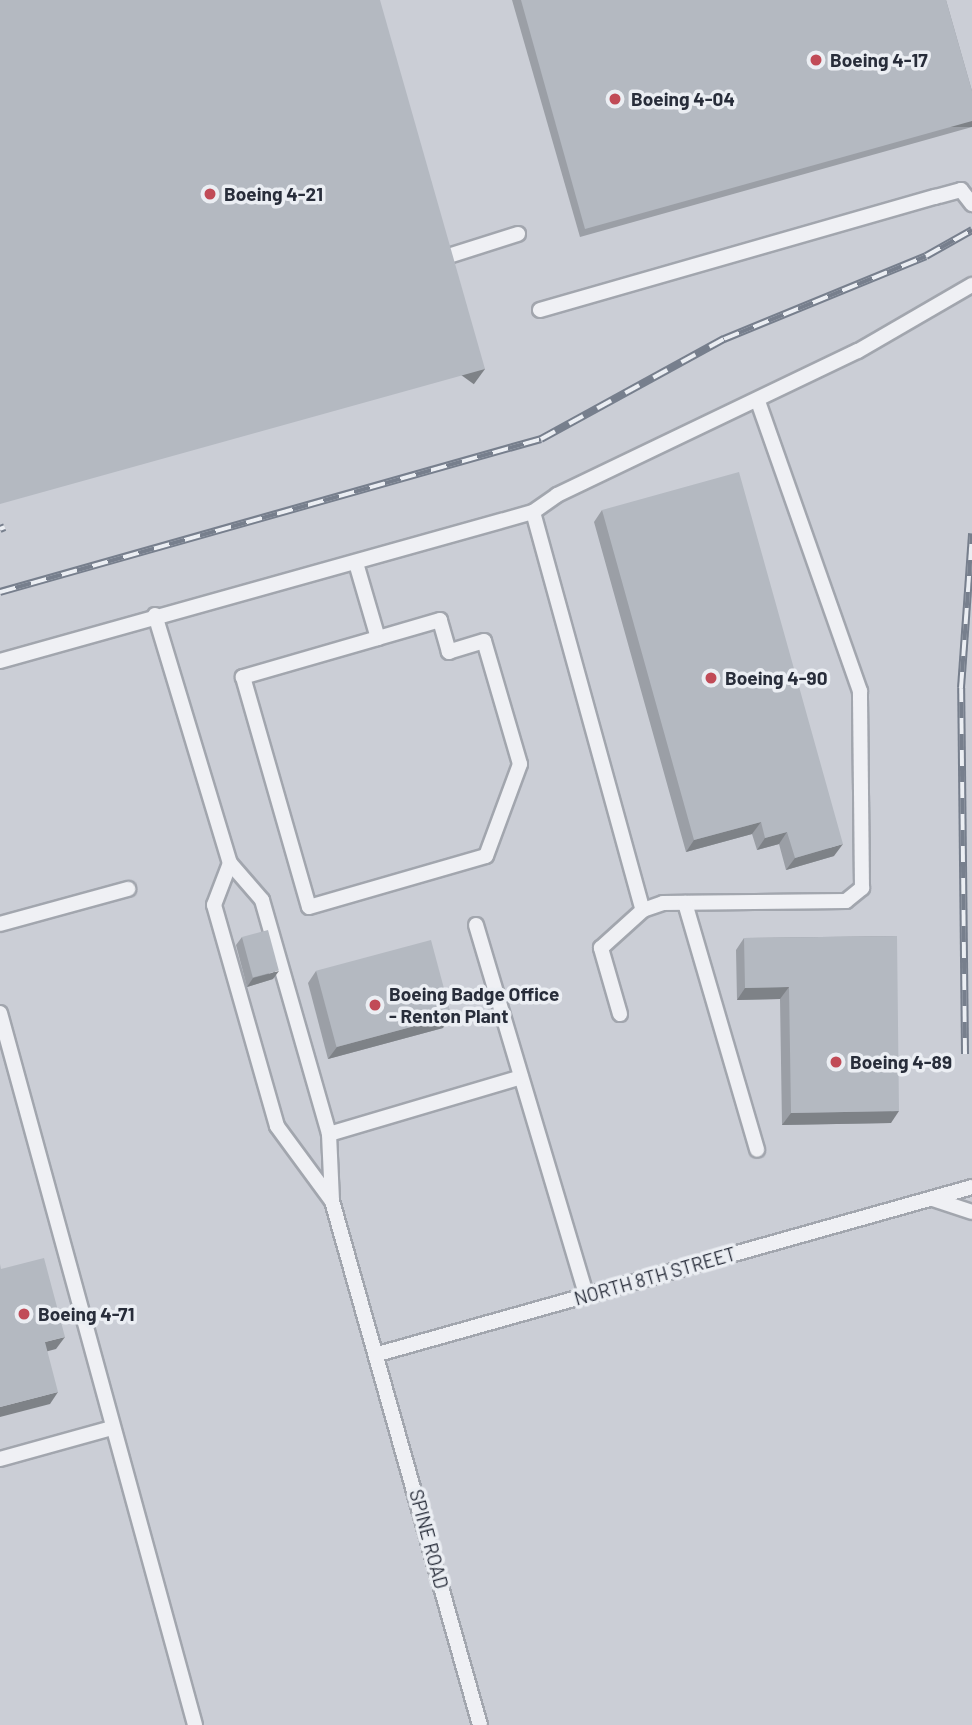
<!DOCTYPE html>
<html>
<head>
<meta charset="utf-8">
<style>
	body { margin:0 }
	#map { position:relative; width:972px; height:1725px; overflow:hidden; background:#dcdfe5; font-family:Barlow,sans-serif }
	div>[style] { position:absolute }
	.built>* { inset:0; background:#cbced6; transform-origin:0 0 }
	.roads { filter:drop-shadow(2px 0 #a2a6ae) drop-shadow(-2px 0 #a2a6ae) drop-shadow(0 2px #a2a6ae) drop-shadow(0 -2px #a2a6ae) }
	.service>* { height:14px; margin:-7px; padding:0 7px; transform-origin:7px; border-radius:7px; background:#eff0f4 }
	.rail>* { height:8px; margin-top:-4px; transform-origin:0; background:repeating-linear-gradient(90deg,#ebeef3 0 16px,#777f8d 0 32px); box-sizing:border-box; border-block:2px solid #777f8d }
	.wall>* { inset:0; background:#9b9fa6 }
	.shaded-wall>* { inset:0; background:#7e8287; transform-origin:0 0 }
	.building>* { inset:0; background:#b4b9c1; transform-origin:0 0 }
	.dots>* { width:19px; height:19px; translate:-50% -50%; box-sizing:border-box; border:4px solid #ebeef3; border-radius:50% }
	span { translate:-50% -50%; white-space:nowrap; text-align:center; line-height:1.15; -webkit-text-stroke:7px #ebeef3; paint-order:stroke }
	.poi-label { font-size:19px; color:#282d3a; font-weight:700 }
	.left { translate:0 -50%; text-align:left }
	.street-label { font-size:19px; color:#282d3a }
</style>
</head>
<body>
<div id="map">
	<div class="built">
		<i style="left:0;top:0;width:972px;height:1725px"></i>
	</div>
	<div class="roads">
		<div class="service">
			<i style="left:439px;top:259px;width:83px;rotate:-17.6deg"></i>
			<i style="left:540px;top:310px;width:411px;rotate:-16deg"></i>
			<i style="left:935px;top:197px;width:27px;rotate:-15deg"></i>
			<i style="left:961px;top:190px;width:18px;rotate:52deg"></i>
			<i style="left:533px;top:512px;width:413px;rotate:74.6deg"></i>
			<i style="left:643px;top:910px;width:21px;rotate:-19deg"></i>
			<i style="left:663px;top:903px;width:183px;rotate:-0.6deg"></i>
			<i style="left:846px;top:901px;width:21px;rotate:-39deg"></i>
			<i style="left:862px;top:888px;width:197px;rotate:-90.6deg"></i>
			<i style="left:860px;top:691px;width:307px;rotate:-109.4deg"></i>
			<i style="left:356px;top:563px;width:78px;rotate:73.7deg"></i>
			<i style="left:378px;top:638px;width:141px;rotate:163.9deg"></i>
			<i style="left:243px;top:677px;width:239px;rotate:74deg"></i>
			<i style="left:309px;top:907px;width:184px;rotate:-16.1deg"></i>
			<i style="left:486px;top:856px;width:98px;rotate:-69.7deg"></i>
			<i style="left:520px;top:764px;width:128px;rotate:-106.3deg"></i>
			<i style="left:484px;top:641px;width:37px;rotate:163deg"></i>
			<i style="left:449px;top:652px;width:33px;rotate:-106deg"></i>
			<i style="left:440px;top:620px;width:65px;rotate:163.8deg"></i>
			<i style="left:155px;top:615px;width:259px;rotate:73.2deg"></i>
			<i style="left:0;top:661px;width:553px;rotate:-15.62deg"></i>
			<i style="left:533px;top:512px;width:29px;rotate:-35deg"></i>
			<i style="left:557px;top:495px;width:334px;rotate:-25.6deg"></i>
			<i style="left:858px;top:351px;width:132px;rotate:-30.1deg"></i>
			<i style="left:230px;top:863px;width:49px;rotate:49.1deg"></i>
			<i style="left:262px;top:900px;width:243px;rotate:74deg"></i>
			<i style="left:329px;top:1134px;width:67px;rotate:87.4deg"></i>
			<i style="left:332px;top:1201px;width:93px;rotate:-126.3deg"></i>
			<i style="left:277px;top:1126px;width:230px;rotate:-105.9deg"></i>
			<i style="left:214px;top:905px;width:45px;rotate:-69.1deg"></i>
			<i style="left:685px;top:903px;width:257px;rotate:73.7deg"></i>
			<i style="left:0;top:924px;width:133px;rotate:-15.3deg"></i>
			<i style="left:476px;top:925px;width:386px;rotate:73.4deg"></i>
			<i style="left:0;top:1013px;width:738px;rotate:74.68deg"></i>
			<i style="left:620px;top:1014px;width:69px;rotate:-106.1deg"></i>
			<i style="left:601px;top:948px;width:57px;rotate:-42.1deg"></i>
			<i style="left:329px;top:1134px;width:200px;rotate:-16.5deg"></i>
			<i style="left:933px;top:1199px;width:41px;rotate:18.4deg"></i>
			<i style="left:332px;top:1201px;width:544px;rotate:74.23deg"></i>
			<i style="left:378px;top:1354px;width:617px;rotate:-15.7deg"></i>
			<i style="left:0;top:1459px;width:116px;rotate:-15.5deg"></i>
		</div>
	</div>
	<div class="rail">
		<i style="left:0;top:529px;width:5px;rotate:-22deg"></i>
		<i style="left:0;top:592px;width:562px;rotate:-15.79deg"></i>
		<i style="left:541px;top:439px;width:209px;rotate:-28.7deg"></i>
		<i style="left:724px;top:339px;width:218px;rotate:-22.3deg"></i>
		<i style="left:926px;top:256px;width:53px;rotate:-29.5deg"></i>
		<i style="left:965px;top:1054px;width:366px;rotate:-90.6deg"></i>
		<i style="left:961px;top:688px;width:155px;rotate:-85.9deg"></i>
	</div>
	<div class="wall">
		<i style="clip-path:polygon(512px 0,946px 0,972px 91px,972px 127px,580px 237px)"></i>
		<i style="clip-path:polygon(602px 510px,834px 856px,786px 870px,779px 844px,757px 850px,752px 834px,686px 852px,594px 522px)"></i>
		<i style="clip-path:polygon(897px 936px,891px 1123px,782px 1125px,780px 999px,737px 1000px,736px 950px,744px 938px)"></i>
		<i style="clip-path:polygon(242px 937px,273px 979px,247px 987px,236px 945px)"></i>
		<i style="clip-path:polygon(316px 971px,443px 1028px,328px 1059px,308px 983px)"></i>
	</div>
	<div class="shaded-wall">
		<i style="left:972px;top:121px;width:6px;height:402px;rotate:90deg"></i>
		<i style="left:485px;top:369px;width:19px;height:503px;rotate:126deg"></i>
		<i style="clip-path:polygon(761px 822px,752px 834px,686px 852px,694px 840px)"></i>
		<i style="clip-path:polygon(787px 832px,779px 844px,757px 850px,765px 838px)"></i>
		<i style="clip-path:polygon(843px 844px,834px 856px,786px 870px,795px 858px)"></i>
		<i style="clip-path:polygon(279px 971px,273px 979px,247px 987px,253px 978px)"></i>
		<i style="clip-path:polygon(789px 987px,780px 999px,737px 1000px,745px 988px)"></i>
		<i style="clip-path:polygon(451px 1016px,443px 1028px,328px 1059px,337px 1047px)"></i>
		<i style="clip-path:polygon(899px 1111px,891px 1123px,782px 1125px,791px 1113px)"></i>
		<i style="clip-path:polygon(65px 1337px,56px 1349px,37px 1354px,45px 1342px)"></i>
		<i style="clip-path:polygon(58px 1392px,50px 1404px,0 1417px,0 1407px)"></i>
	</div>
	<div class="building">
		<i style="clip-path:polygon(0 0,380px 0,485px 369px,0 504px)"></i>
		<i style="clip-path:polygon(521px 0,946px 0,972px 91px,972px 121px,585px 229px)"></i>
		<i style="clip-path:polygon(739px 472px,843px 844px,795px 858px,787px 832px,765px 838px,761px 822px,694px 840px,602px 510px)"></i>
		<i style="left:268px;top:930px;width:42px;height:27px;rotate:75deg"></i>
		<i style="clip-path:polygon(897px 936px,899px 1111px,791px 1113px,789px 987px,745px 988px,744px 938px)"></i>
		<i style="left:431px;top:940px;width:79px;height:119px;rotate:75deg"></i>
		<i style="clip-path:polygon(44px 1258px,65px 1337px,45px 1342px,58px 1392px,0 1407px,0 1264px,1px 1269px)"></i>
	</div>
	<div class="dots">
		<i style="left:816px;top:60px;background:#c14b57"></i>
		<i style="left:615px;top:99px;background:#c14b57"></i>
		<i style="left:210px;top:194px;background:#c14b57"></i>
		<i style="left:711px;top:678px;background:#c14b57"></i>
		<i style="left:375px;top:1005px;background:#c14b57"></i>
		<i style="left:836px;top:1062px;background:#c14b57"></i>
		<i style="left:24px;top:1314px;background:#c14b57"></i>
	</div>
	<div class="poi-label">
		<span class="left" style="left:830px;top:60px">Boeing 4-17</span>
		<span class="left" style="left:631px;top:99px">Boeing 4-04</span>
		<span class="left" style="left:224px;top:194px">Boeing 4-21</span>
		<span class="left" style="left:725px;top:678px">Boeing 4-90</span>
		<span class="left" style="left:389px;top:1005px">Boeing Badge Office<br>- Renton Plant</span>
		<span class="left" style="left:850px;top:1062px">Boeing 4-89</span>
		<span class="left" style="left:38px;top:1314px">Boeing 4-71</span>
	</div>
	<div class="street-label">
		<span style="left:655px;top:1276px;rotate:-16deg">NORTH 8TH STREET</span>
		<span style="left:429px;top:1539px;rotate:75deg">SPINE ROAD</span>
	</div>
</div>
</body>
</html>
